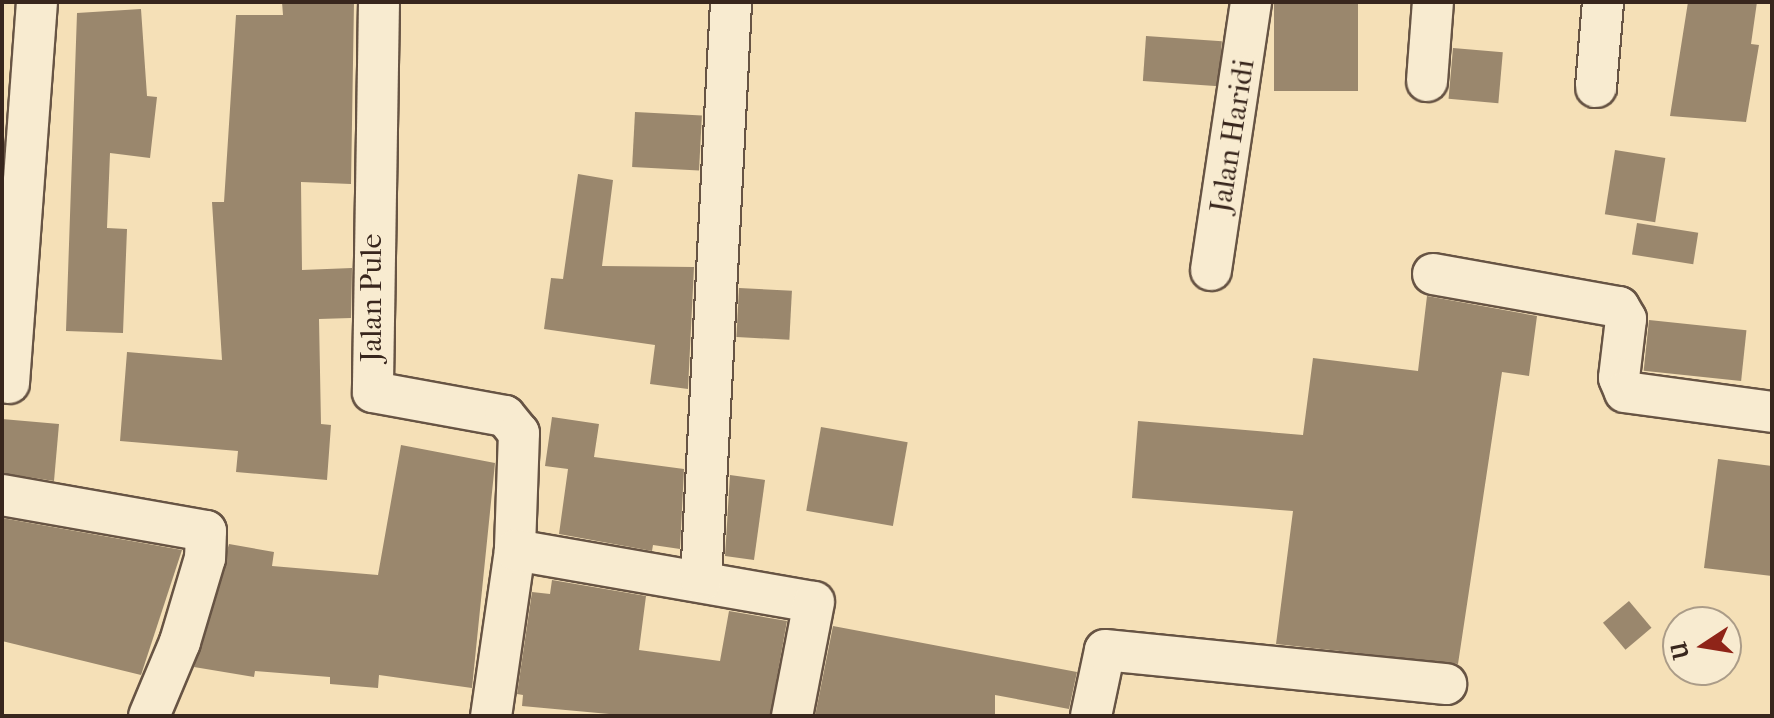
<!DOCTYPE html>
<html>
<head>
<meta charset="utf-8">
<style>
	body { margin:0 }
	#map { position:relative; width:1774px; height:718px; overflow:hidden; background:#f5e0b7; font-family:"IM FELL French Canon",serif }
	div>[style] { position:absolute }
	.building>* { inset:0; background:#9a876d; transform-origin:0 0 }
	.roads { filter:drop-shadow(2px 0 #675444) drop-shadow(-2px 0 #675444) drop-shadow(0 2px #675444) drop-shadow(0 -2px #675444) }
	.street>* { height:40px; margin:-20px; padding:0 20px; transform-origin:20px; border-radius:20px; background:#f8ebd0 }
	span { translate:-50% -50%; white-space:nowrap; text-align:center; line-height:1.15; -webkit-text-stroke:6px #f8ebd0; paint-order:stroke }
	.street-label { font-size:30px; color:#38261d }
	.frame { position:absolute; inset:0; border:4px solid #38261d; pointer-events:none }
	.north { position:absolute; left:1662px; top:606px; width:80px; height:80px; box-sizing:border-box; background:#f8ebd0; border:2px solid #ab9c88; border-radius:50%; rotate:258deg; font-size:22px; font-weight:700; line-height:32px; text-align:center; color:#38261d }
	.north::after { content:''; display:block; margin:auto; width:28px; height:36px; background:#8f2418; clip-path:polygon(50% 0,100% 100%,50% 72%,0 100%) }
</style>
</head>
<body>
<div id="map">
	<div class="building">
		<i style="clip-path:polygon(282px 2px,354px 2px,351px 184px,301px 182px,302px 270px,352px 268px,351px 318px,319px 319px,321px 424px,331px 425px,327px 480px,236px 472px,238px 451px,120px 441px,127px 352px,222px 360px,212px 202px,224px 202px,236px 15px,283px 15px)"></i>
		<i style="left:1274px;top:2px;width:84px;height:89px"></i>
		<i style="clip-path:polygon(1688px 2px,1757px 2px,1751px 44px,1759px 45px,1746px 122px,1670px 116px)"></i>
		<i style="clip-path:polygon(141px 9px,147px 96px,157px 97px,150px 158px,110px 153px,107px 228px,127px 229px,123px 333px,66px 331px,77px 13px)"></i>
		<i style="left:1146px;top:36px;width:76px;height:45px;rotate:4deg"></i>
		<i style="left:1453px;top:48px;width:50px;height:51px;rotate:5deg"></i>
		<i style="left:635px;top:112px;width:67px;height:55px;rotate:3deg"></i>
		<i style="left:1615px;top:150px;width:51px;height:65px;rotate:9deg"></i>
		<i style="clip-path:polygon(578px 174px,613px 180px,602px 266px,694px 267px,688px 389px,650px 384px,655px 345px,544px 329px,551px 278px,563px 279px)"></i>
		<i style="left:1637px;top:223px;width:62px;height:32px;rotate:9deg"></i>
		<i style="left:739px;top:288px;width:53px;height:49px;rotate:3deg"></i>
		<i style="clip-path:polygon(1427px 296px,1537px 316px,1529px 376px,1502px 372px,1458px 664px,1276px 644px,1293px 511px,1132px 498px,1138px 421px,1303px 435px,1313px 358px,1418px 371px)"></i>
		<i style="left:1649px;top:320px;width:98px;height:51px;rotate:6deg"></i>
		<i style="clip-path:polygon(552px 417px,599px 424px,594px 457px,684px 469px,680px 549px,653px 545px,652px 551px,559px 534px,568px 469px,545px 466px)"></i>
		<i style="clip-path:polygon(2px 419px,59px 424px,54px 481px,2px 473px)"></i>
		<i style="left:821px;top:427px;width:88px;height:85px;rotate:10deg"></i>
		<i style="clip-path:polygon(401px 445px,495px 463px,472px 688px,379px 675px,378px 688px,330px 684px,330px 677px,255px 671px,254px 677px,194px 667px,229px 544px,274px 552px,272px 566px,378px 575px)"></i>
		<i style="clip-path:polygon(1718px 459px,1772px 466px,1772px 576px,1704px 568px)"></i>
		<i style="clip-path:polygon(730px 475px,765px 480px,754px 560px,725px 556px)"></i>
		<i style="clip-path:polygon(2px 518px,182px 550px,141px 675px,2px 641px)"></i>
		<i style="clip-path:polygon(552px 580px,646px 596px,639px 650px,720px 661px,729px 611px,787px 621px,770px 716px,631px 716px,522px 706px,523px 695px,517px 694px,532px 592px,550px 594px)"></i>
		<i style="left:1629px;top:601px;width:35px;height:34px;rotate:50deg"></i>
		<i style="clip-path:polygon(833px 626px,1077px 672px,1069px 709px,995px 695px,995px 716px,815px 716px)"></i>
	</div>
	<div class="roads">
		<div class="street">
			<i style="left:379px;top:2px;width:390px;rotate:90.9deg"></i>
			<i style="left:373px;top:392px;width:134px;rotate:10.3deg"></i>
			<i style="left:505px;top:416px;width:22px;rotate:51deg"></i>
			<i style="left:519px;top:433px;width:117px;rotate:92deg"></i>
			<i style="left:515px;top:550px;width:168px;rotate:98.2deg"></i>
			<i style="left:1427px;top:81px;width:79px;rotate:-85.7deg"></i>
			<i style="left:1596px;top:87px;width:85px;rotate:-85.3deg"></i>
			<i style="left:1211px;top:270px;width:271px;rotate:-81.5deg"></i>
			<i style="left:1433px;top:274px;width:189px;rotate:10.1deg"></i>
			<i style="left:1619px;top:307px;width:14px;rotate:60deg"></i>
			<i style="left:1626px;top:319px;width:59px;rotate:96.8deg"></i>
			<i style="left:1619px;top:378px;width:15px;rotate:67deg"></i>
			<i style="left:1625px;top:392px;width:148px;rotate:7.7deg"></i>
			<i style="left:9px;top:383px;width:382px;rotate:-85.8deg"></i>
			<i style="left:2px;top:495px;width:207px;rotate:10deg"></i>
			<i style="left:206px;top:531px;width:27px;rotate:92deg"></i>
			<i style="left:205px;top:558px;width:88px;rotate:106.6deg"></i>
			<i style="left:180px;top:642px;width:80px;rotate:112.7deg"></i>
			<i style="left:515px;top:550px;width:303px;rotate:9.9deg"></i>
			<i style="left:814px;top:602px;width:116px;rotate:100.9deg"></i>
			<i style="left:701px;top:581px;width:580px;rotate:-87.03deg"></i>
			<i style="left:1091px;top:716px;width:67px;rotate:-78deg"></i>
			<i style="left:1105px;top:650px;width:343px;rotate:5.7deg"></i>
		</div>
	</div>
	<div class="street-label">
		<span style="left:1233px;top:136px;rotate:-81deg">Jalan Haridi</span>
		<span style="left:372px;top:298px;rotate:-90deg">Jalan Pule</span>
	</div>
	<div class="frame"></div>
	<div class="north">U</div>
</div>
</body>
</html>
